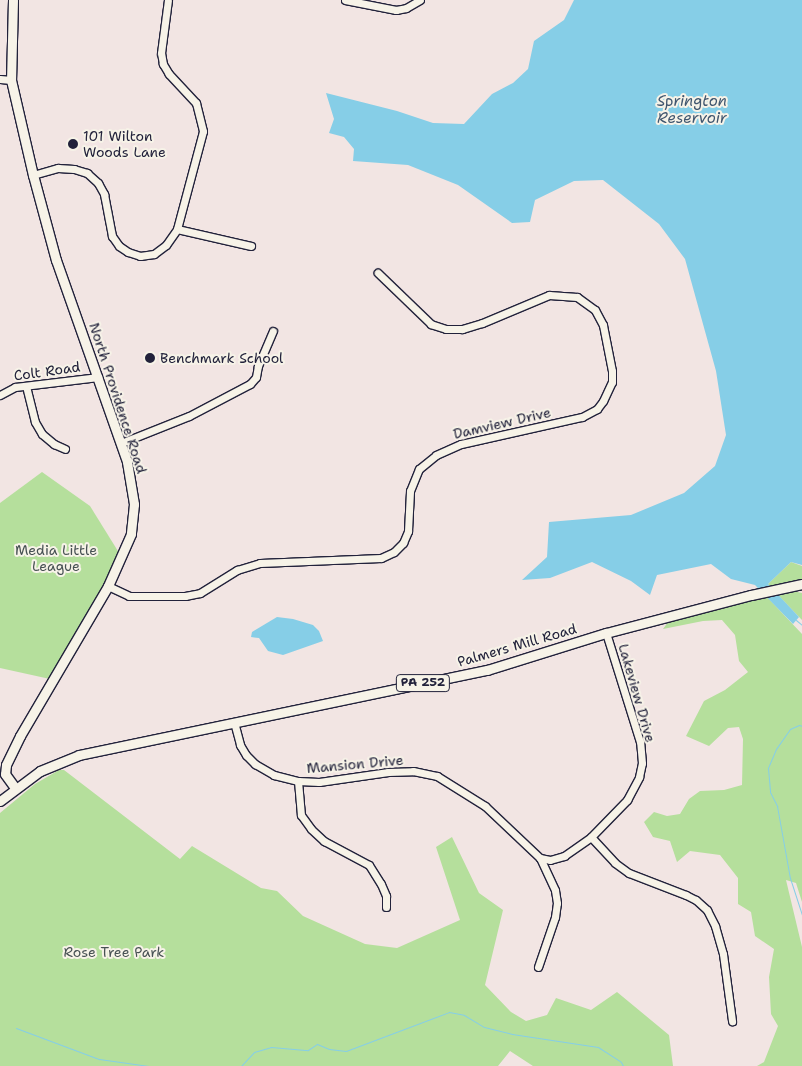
<!DOCTYPE html>
<html>
<head>
<meta charset="utf-8">
<style>
	body { margin:0 }
	#map { position:relative; width:802px; height:1066px; overflow:hidden; background:#f2e5e3; font-family:"Shantell Sans",sans-serif }
	div>[style] { position:absolute }
	.green>* { inset:0; background:#b5df9c }
	.water>* { inset:0; background:#86cee7 }
	.stream>* { height:1px; margin:-0.5px; padding:0 0.5px; transform-origin:0.5px; border-radius:0.5px; background:#86cee7 }
	.roads { filter:drop-shadow(1px 0 #22223b) drop-shadow(-1px 0 #22223b) drop-shadow(0 1px #22223b) drop-shadow(0 -1px #22223b) }
	.minor>* { height:7px; margin:-3.5px; padding:0 3.5px; transform-origin:3.5px; border-radius:3.5px; background:#f7f3e8 }
	.major>* { height:9px; margin:-4.5px; padding:0 4.5px; transform-origin:4.5px; border-radius:4.5px; background:#f7f3e8 }
	.dots>* { width:14px; height:14px; translate:-50% -50%; box-sizing:border-box; border:2px solid #f7f3e8; border-radius:50% }
	span { translate:-50% -50%; white-space:nowrap; text-align:center; line-height:1.15; -webkit-text-stroke:4px #f7f3e8; paint-order:stroke }
	.shield-label span { padding:1px 4px; background:#f7f3e8; border:1px solid; border-radius:4px; -webkit-text-stroke-width:0 }
	.shield-label { font-size:12px; color:#22223b; font-weight:700 }
	.poi-label { font-size:14px; color:#22223b }
	.left { translate:0 -50%; text-align:left }
	.street-label { font-size:14px; color:#22223b }
	.park-label { font-size:14px; color:#475153 }
	.water-label { font-size:15px; color:#40566f; font-style:italic }
</style>
</head>
<body>
<div id="map">
	<div class="green">
		<i style="clip-path:polygon(42px 472px,90px 506px,121px 556px,50px 679px,0 668px,0 503px)"></i>
		<i style="clip-path:polygon(791px 562px,802px 566px,802px 579px,769px 586px,768px 584px)"></i>
		<i style="clip-path:polygon(793px 591px,802px 593px,802px 620px,778px 595px)"></i>
		<i style="clip-path:polygon(767px 597px,802px 634px,802px 902px,796px 883px,786px 880px,802px 947px,802px 1066px,757px 1066px,764px 1062px,778px 1026px,771px 1014px,769px 977px,774px 949px,755px 936px,751px 912px,738px 904px,738px 878px,720px 855px,690px 851px,677px 862px,670px 841px,653px 837px,644px 822px,654px 812px,667px 816px,680px 814px,689px 799px,700px 791px,724px 790px,742px 785px,743px 739px,739px 727px,728px 728px,709px 746px,686px 736px,704px 701px,725px 690px,748px 672px,739px 661px,735px 635px,722px 620px,703px 621px,663px 629px,668px 622px)"></i>
		<i style="clip-path:polygon(59px 770px,64px 770px,180px 859px,192px 846px,261px 888px,277px 891px,303px 916px,365px 944px,397px 948px,460px 920px,436px 847px,452px 837px,479px 893px,503px 910px,485px 985px,511px 1012px,526px 1021px,547px 1015px,556px 998px,591px 1010px,617px 992px,669px 1035px,673px 1066px,533px 1066px,510px 1051px,498px 1066px,0 1066px,0 813px,35px 784px)"></i>
	</div>
	<div class="water">
		<i style="clip-path:polygon(574px 0,802px 0,802px 565px,791px 562px,768px 584px,799px 617px,793px 624px,755px 585px,731px 579px,711px 564px,657px 575px,650px 595px,631px 581px,592px 562px,550px 578px,522px 580px,547px 557px,549px 522px,631px 515px,684px 493px,715px 466px,726px 435px,716px 371px,685px 259px,659px 224px,603px 180px,574px 181px,535px 200px,530px 222px,512px 223px,458px 185px,408px 165px,353px 161px,354px 149px,344px 137px,329px 133px,334px 119px,326px 93px,397px 111px,433px 123px,464px 124px,492px 94px,513px 83px,528px 69px,534px 41px,564px 20px)"></i>
		<i style="clip-path:polygon(277px 617px,293px 619px,313px 625px,319px 631px,323px 641px,283px 655px,268px 651px,259px 638px,251px 637px,252px 632px)"></i>
	</div>
	<div class="stream">
		<i style="left:796px;top:620px;width:8px;rotate:40deg"></i>
		<i style="left:802px;top:726px;width:3px;rotate:-162deg"></i>
		<i style="left:799px;top:725px;width:10px;rotate:156deg"></i>
		<i style="left:790px;top:729px;width:24px;rotate:125deg"></i>
		<i style="left:776px;top:749px;width:21px;rotate:113deg"></i>
		<i style="left:768px;top:768px;width:24px;rotate:85deg"></i>
		<i style="left:770px;top:792px;width:16px;rotate:63deg"></i>
		<i style="left:777px;top:806px;width:73px;rotate:79.8deg"></i>
		<i style="left:790px;top:878px;width:40px;rotate:72deg"></i>
		<i style="left:16px;top:1028px;width:89px;rotate:20.5deg"></i>
		<i style="left:99px;top:1059px;width:50px;rotate:8deg"></i>
		<i style="left:241px;top:1066px;width:19px;rotate:-47deg"></i>
		<i style="left:254px;top:1052px;width:18px;rotate:-16deg"></i>
		<i style="left:271px;top:1047px;width:37px;rotate:5deg"></i>
		<i style="left:308px;top:1050px;width:11px;rotate:-34deg"></i>
		<i style="left:317px;top:1044px;width:13px;rotate:23deg"></i>
		<i style="left:329px;top:1049px;width:17px;rotate:7deg"></i>
		<i style="left:346px;top:1051px;width:110px;rotate:-20.7deg"></i>
		<i style="left:449px;top:1012px;width:15px;rotate:11deg"></i>
		<i style="left:464px;top:1015px;width:23px;rotate:31deg"></i>
		<i style="left:484px;top:1027px;width:29px;rotate:14deg"></i>
		<i style="left:512px;top:1034px;width:87px;rotate:8.6deg"></i>
		<i style="left:598px;top:1047px;width:27px;rotate:33deg"></i>
		<i style="left:621px;top:1062px;width:4px;rotate:63deg"></i>
	</div>
	<div class="roads">
		<div class="minor">
			<i style="left:345px;top:0;width:52px;rotate:11.1deg"></i>
			<i style="left:396px;top:10px;width:10px;rotate:-11deg"></i>
			<i style="left:406px;top:8px;width:16px;rotate:-30deg"></i>
			<i style="left:0;top:79px;width:11px;rotate:5deg"></i>
			<i style="left:33px;top:175px;width:26px;rotate:-16deg"></i>
			<i style="left:58px;top:168px;width:16px;rotate:4deg"></i>
			<i style="left:74px;top:169px;width:14px;rotate:17deg"></i>
			<i style="left:87px;top:173px;width:15px;rotate:42deg"></i>
			<i style="left:98px;top:183px;width:13px;rotate:61deg"></i>
			<i style="left:104px;top:194px;width:43px;rotate:79.2deg"></i>
			<i style="left:112px;top:236px;width:12px;rotate:55deg"></i>
			<i style="left:119px;top:246px;width:11px;rotate:34deg"></i>
			<i style="left:128px;top:252px;width:13px;rotate:18deg"></i>
			<i style="left:140px;top:256px;width:14px;rotate:-8deg"></i>
			<i style="left:154px;top:254px;width:15px;rotate:-37deg"></i>
			<i style="left:166px;top:245px;width:19px;rotate:-55deg"></i>
			<i style="left:177px;top:229px;width:101px;rotate:-75.1deg"></i>
			<i style="left:203px;top:131px;width:29px;rotate:-104deg"></i>
			<i style="left:196px;top:103px;width:40px;rotate:-133deg"></i>
			<i style="left:169px;top:74px;width:12px;rotate:-121deg"></i>
			<i style="left:163px;top:64px;width:11px;rotate:-100deg"></i>
			<i style="left:161px;top:53px;width:53px;rotate:-82.5deg"></i>
			<i style="left:177px;top:229px;width:76px;rotate:12.9deg"></i>
			<i style="left:26px;top:386px;width:37px;rotate:76deg"></i>
			<i style="left:35px;top:422px;width:14px;rotate:60deg"></i>
			<i style="left:42px;top:434px;width:16px;rotate:40deg"></i>
			<i style="left:54px;top:444px;width:12px;rotate:24deg"></i>
			<i style="left:0;top:395px;width:17px;rotate:-28deg"></i>
			<i style="left:15px;top:387px;width:84px;rotate:-6.9deg"></i>
			<i style="left:121px;top:443px;width:73px;rotate:-21.7deg"></i>
			<i style="left:189px;top:416px;width:69px;rotate:-27.7deg"></i>
			<i style="left:250px;top:384px;width:9px;rotate:-49deg"></i>
			<i style="left:256px;top:377px;width:11px;rotate:-80deg"></i>
			<i style="left:258px;top:366px;width:38px;rotate:-67deg"></i>
			<i style="left:108px;top:586px;width:23px;rotate:25deg"></i>
			<i style="left:129px;top:596px;width:56px"></i>
			<i style="left:185px;top:596px;width:15px;rotate:-11deg"></i>
			<i style="left:200px;top:593px;width:44px;rotate:-31.9deg"></i>
			<i style="left:237px;top:570px;width:24px;rotate:-17deg"></i>
			<i style="left:260px;top:563px;width:121px;rotate:-2.4deg"></i>
			<i style="left:381px;top:558px;width:14px;rotate:-25deg"></i>
			<i style="left:394px;top:552px;width:13px;rotate:-45deg"></i>
			<i style="left:403px;top:543px;width:13px;rotate:-67deg"></i>
			<i style="left:408px;top:531px;width:40px;rotate:-87.1deg"></i>
			<i style="left:410px;top:491px;width:24px;rotate:-68deg"></i>
			<i style="left:419px;top:469px;width:22px;rotate:-39deg"></i>
			<i style="left:436px;top:455px;width:27px;rotate:-24deg"></i>
			<i style="left:461px;top:444px;width:124px;rotate:-12.6deg"></i>
			<i style="left:582px;top:417px;width:17px;rotate:-28deg"></i>
			<i style="left:597px;top:409px;width:10px;rotate:-53deg"></i>
			<i style="left:603px;top:401px;width:21px;rotate:-65deg"></i>
			<i style="left:612px;top:382px;width:11px;rotate:-90deg"></i>
			<i style="left:612px;top:371px;width:47px;rotate:-101.1deg"></i>
			<i style="left:603px;top:325px;width:17px;rotate:-118deg"></i>
			<i style="left:595px;top:310px;width:22px;rotate:-144deg"></i>
			<i style="left:577px;top:297px;width:28px;rotate:-176deg"></i>
			<i style="left:549px;top:295px;width:73px;rotate:157.3deg"></i>
			<i style="left:482px;top:323px;width:21px;rotate:163deg"></i>
			<i style="left:462px;top:329px;width:16px;rotate:180deg"></i>
			<i style="left:446px;top:329px;width:16px;rotate:-162deg"></i>
			<i style="left:431px;top:324px;width:74px;rotate:-136.1deg"></i>
			<i style="left:234px;top:722px;width:24px;rotate:75deg"></i>
			<i style="left:240px;top:745px;width:12px;rotate:59deg"></i>
			<i style="left:246px;top:755px;width:13px;rotate:45deg"></i>
			<i style="left:255px;top:764px;width:22px;rotate:30deg"></i>
			<i style="left:274px;top:775px;width:25px;rotate:14deg"></i>
			<i style="left:298px;top:781px;width:21px;rotate:3deg"></i>
			<i style="left:319px;top:782px;width:70px;rotate:-8.2deg"></i>
			<i style="left:388px;top:772px;width:25px;rotate:-2deg"></i>
			<i style="left:413px;top:771px;width:25px;rotate:12deg"></i>
			<i style="left:437px;top:776px;width:57px;rotate:32deg"></i>
			<i style="left:485px;top:806px;width:76px;rotate:43.4deg"></i>
			<i style="left:298px;top:781px;width:34px;rotate:85deg"></i>
			<i style="left:301px;top:815px;width:17px;rotate:54deg"></i>
			<i style="left:311px;top:829px;width:18px;rotate:43deg"></i>
			<i style="left:324px;top:841px;width:51px;rotate:28.1deg"></i>
			<i style="left:369px;top:865px;width:22px;rotate:58deg"></i>
			<i style="left:381px;top:884px;width:13px;rotate:67deg"></i>
			<i style="left:386px;top:896px;width:11px;rotate:90deg"></i>
			<i style="left:591px;top:837px;width:35px;rotate:47deg"></i>
			<i style="left:615px;top:863px;width:17px;rotate:36deg"></i>
			<i style="left:629px;top:873px;width:61px;rotate:21.1deg"></i>
			<i style="left:686px;top:895px;width:11px;rotate:27deg"></i>
			<i style="left:696px;top:900px;width:15px;rotate:42deg"></i>
			<i style="left:707px;top:910px;width:18px;rotate:63deg"></i>
			<i style="left:715px;top:926px;width:29px;rotate:74deg"></i>
			<i style="left:723px;top:954px;width:68px;rotate:82.3deg"></i>
			<i style="left:538px;top:967px;width:53px;rotate:-71.2deg"></i>
			<i style="left:555px;top:917px;width:14px;rotate:-82deg"></i>
			<i style="left:557px;top:903px;width:13px;rotate:-99deg"></i>
			<i style="left:555px;top:890px;width:35px;rotate:-115deg"></i>
			<i style="left:540px;top:858px;width:10px;rotate:11deg"></i>
			<i style="left:550px;top:860px;width:15px;rotate:-16deg"></i>
			<i style="left:564px;top:856px;width:33px;rotate:-35deg"></i>
			<i style="left:591px;top:837px;width:52px;rotate:-45.8deg"></i>
			<i style="left:627px;top:800px;width:26px;rotate:-62deg"></i>
			<i style="left:639px;top:777px;width:14px;rotate:-78deg"></i>
			<i style="left:642px;top:763px;width:21px;rotate:-95deg"></i>
			<i style="left:640px;top:742px;width:114px;rotate:-107.3deg"></i>
		</div>
		<div class="major">
			<i style="left:13px;top:0;width:80px;rotate:91.4deg"></i>
			<i style="left:11px;top:80px;width:98px;rotate:77deg"></i>
			<i style="left:33px;top:175px;width:88px;rotate:74.9deg"></i>
			<i style="left:56px;top:260px;width:214px;rotate:70.6deg"></i>
			<i style="left:127px;top:462px;width:43px;rotate:80.5deg"></i>
			<i style="left:134px;top:504px;width:30px;rotate:96deg"></i>
			<i style="left:131px;top:534px;width:57px;rotate:113.9deg"></i>
			<i style="left:108px;top:586px;width:174px;rotate:120.4deg"></i>
			<i style="left:20px;top:736px;width:32px;rotate:116deg"></i>
			<i style="left:6px;top:765px;width:9px;rotate:96deg"></i>
			<i style="left:5px;top:774px;width:17px;rotate:54deg"></i>
			<i style="left:0;top:801px;width:50px;rotate:-36.9deg"></i>
			<i style="left:40px;top:771px;width:42px;rotate:-22.3deg"></i>
			<i style="left:79px;top:755px;width:417px;rotate:-11.8deg"></i>
			<i style="left:487px;top:670px;width:125px;rotate:-17.3deg"></i>
			<i style="left:606px;top:633px;width:150px;rotate:-14.7deg"></i>
			<i style="left:751px;top:595px;width:52px;rotate:-12.2deg"></i>
		</div>
	</div>
	<div class="dots">
		<i style="left:73px;top:144px;background:#22223b"></i>
		<i style="left:150px;top:358px;background:#22223b"></i>
	</div>
	<div class="shield-label">
		<span style="left:423px;top:683px">PA 252</span>
	</div>
	<div class="poi-label">
		<span class="left" style="left:83px;top:144px">101 Wilton<br>Woods Lane</span>
		<span class="left" style="left:160px;top:358px">Benchmark School</span>
	</div>
	<div class="street-label">
		<span style="left:47px;top:371px;rotate:-8deg">Colt Road</span>
		<span style="left:118px;top:398px;rotate:72deg">North Providence Road</span>
		<span style="left:502px;top:423px;rotate:-13deg">Damview Drive</span>
		<span style="left:517px;top:645px;rotate:-16deg">Palmers Mill Road</span>
		<span style="left:637px;top:693px;rotate:74deg">Lakeview Drive</span>
		<span style="left:355px;top:764px;rotate:-5deg">Mansion Drive</span>
	</div>
	<div class="park-label">
		<span style="left:56px;top:558px">Media Little<br>League</span>
		<span style="left:114px;top:952px">Rose Tree Park</span>
	</div>
	<div class="water-label">
		<span style="left:692px;top:110px">Springton<br>Reservoir</span>
	</div>
</div>
</body>
</html>
